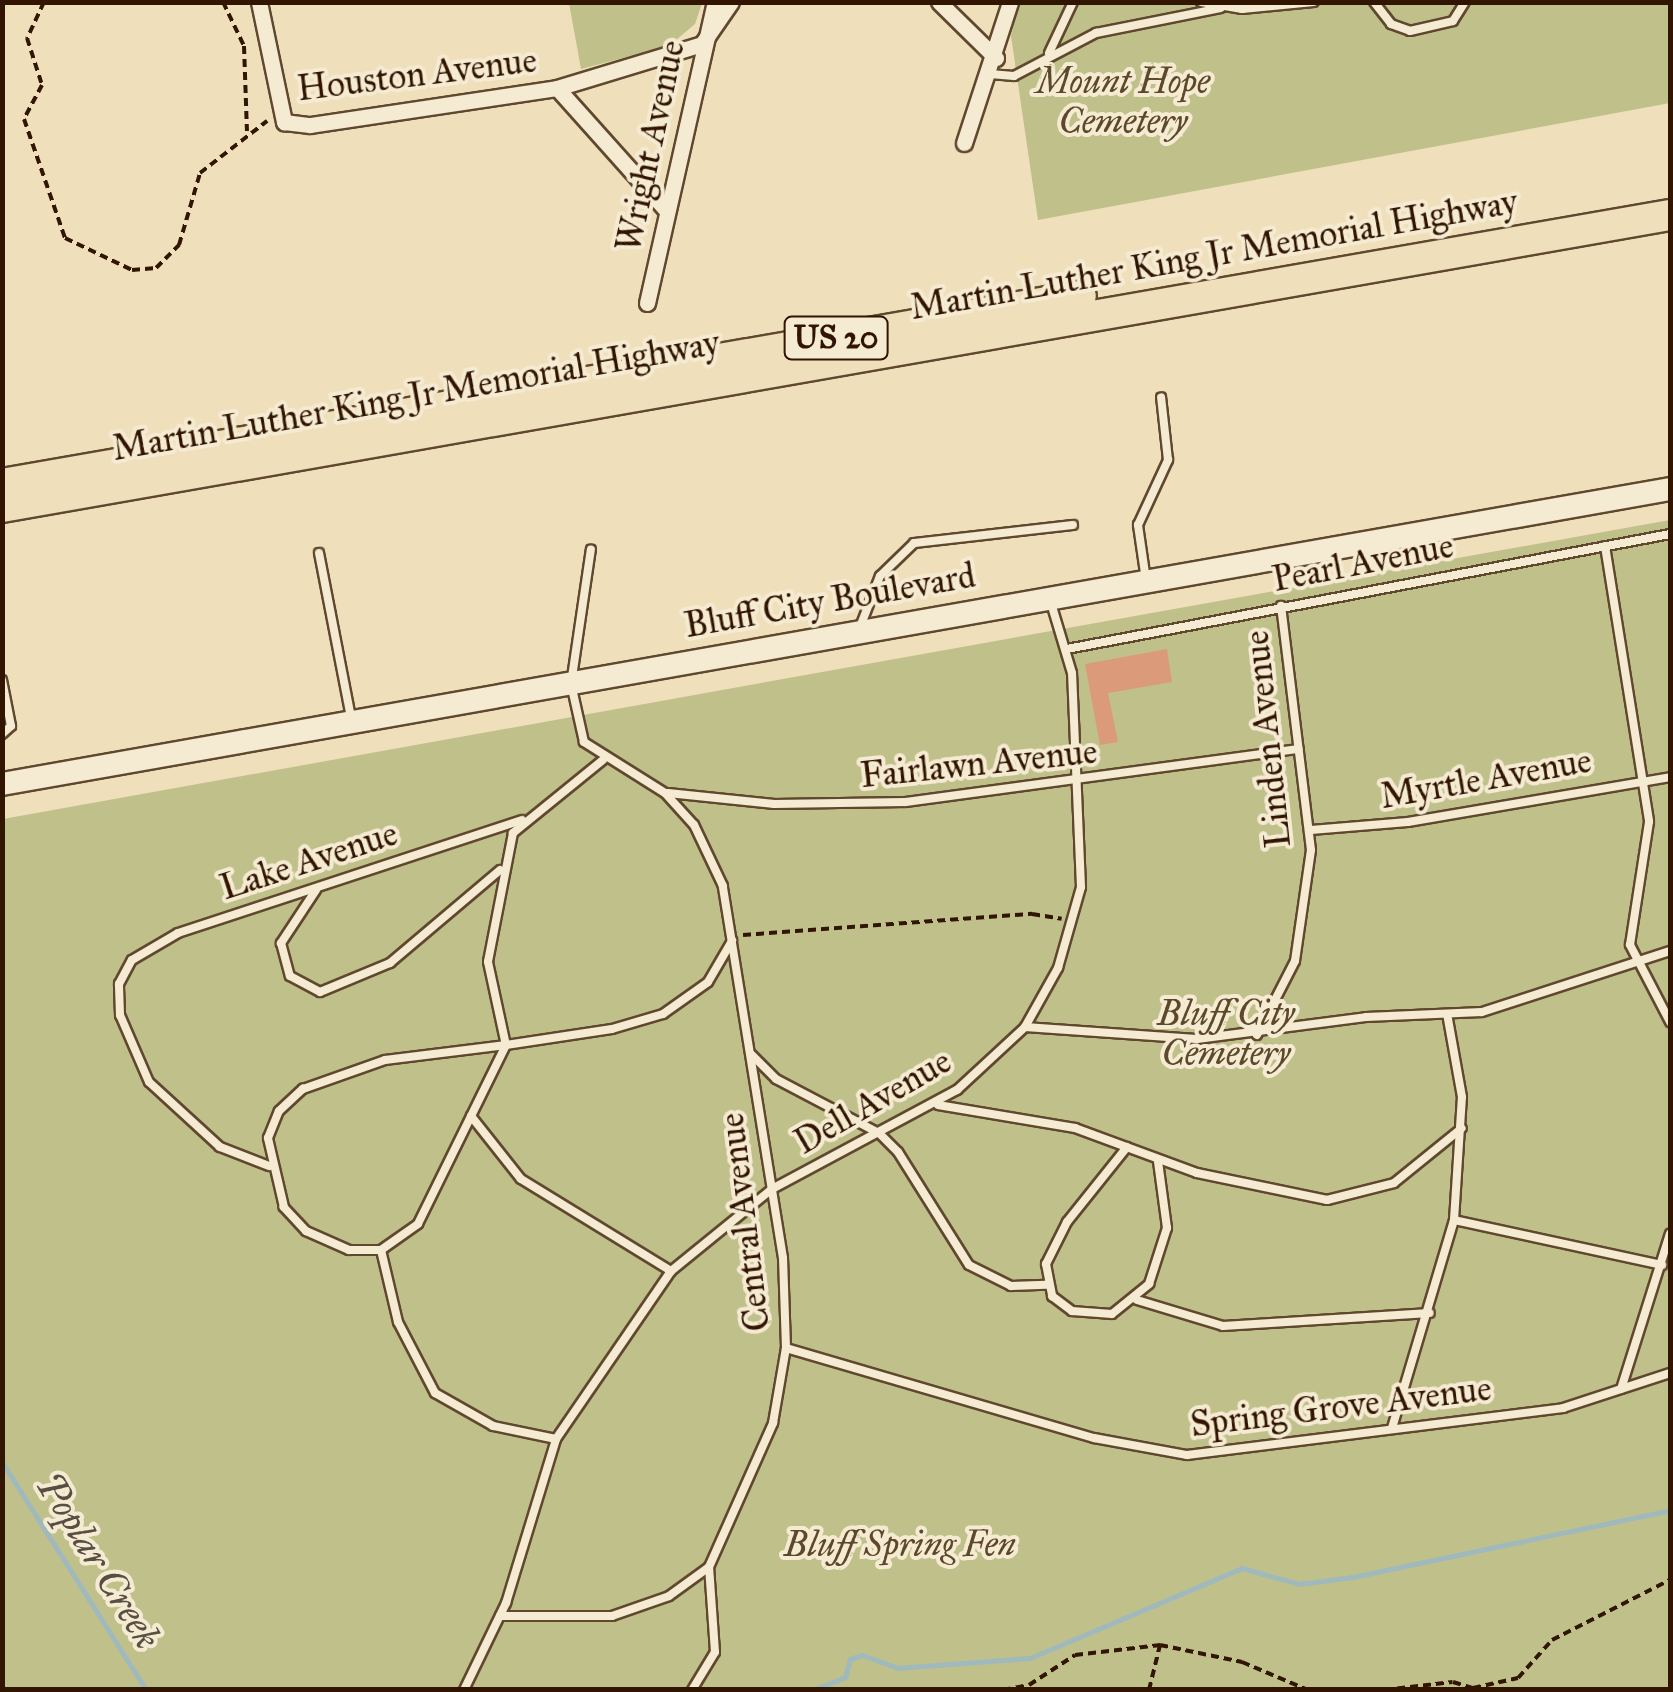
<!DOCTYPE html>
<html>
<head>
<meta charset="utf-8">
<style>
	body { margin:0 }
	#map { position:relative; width:1673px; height:1692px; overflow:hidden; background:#efdfba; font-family:"IM FELL Great Primer",serif }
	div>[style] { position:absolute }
	.green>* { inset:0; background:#c0c08b }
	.stream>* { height:5px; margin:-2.5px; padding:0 2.5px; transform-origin:2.5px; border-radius:2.5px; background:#a0b9bc }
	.building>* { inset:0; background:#db9a79 }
	.path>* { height:4px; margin-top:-2px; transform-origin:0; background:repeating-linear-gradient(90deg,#311501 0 8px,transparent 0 13px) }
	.roads { filter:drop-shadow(2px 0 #60482f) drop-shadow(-2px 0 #60482f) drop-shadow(0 2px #60482f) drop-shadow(0 -2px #60482f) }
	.lane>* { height:8px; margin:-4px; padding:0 4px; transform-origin:4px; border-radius:4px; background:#f5ead2 }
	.street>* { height:15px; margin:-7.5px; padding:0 7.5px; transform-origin:7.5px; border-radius:7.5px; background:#f5ead2 }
	.secondary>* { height:22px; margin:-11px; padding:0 11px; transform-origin:11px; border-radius:11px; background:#f5ead2 }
	.highway>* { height:30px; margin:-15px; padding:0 15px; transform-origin:15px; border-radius:15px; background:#efdfba }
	span { translate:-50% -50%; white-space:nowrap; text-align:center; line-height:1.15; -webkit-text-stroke:8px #f5ead2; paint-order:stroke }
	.shield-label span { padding:2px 8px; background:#f5ead2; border:2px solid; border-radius:8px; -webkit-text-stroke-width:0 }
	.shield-label { font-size:32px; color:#311501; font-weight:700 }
	.street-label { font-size:35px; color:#311501 }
	.park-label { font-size:35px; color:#5c482a; font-style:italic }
	.water-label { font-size:38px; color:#584e42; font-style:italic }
	.frame { position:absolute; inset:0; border:5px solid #311501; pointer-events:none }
</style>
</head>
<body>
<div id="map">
	<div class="green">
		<i style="clip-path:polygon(569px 3px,702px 3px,695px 24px,669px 46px,581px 69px)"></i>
		<i style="clip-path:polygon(1019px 3px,1670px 3px,1670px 103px,1038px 220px,1011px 36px)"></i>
		<i style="clip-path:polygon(1670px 520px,1670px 1689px,3px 1690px,3px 819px)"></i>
	</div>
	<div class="stream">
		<i style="left:2px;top:1462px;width:270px;rotate:57.7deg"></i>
		<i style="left:813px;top:1690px;width:35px;rotate:-22deg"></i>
		<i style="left:845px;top:1677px;width:19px;rotate:-74deg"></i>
		<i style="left:850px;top:1659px;width:13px;rotate:-18deg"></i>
		<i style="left:862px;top:1655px;width:37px;rotate:20deg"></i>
		<i style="left:897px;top:1668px;width:133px;rotate:-4.3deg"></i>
		<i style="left:1030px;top:1658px;width:230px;rotate:-23deg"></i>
		<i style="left:1242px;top:1568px;width:59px;rotate:15.7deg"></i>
		<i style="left:1299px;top:1584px;width:54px;rotate:-7.4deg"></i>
		<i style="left:1353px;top:1577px;width:324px;rotate:-11.9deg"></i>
	</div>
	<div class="building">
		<i style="clip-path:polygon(1167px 649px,1172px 682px,1108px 693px,1118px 742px,1100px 745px,1085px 664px)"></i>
	</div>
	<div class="path">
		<i style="left:44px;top:2px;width:40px;rotate:115deg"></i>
		<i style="left:27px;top:38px;width:49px;rotate:72.3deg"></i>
		<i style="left:42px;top:85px;width:38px;rotate:118deg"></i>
		<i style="left:24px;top:119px;width:126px;rotate:71deg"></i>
		<i style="left:65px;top:238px;width:74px;rotate:25.5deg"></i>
		<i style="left:132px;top:270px;width:24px;rotate:-5deg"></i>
		<i style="left:156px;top:268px;width:33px;rotate:-45deg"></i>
		<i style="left:179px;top:245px;width:75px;rotate:-73.7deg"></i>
		<i style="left:200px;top:173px;width:85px;rotate:-37.8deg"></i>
		<i style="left:223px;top:2px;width:49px;rotate:64.5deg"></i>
		<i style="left:244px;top:46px;width:85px;rotate:88deg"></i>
		<i style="left:743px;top:935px;width:290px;rotate:-4.2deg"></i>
		<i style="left:1032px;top:914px;width:30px;rotate:9deg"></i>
		<i style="left:1003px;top:1690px;width:26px;rotate:-11deg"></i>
		<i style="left:1029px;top:1685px;width:55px;rotate:-33.1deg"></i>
		<i style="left:1075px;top:1655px;width:86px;rotate:-6.7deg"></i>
		<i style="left:1160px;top:1645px;width:84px;rotate:11.7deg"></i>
		<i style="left:1242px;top:1662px;width:72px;rotate:23deg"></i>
		<i style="left:1149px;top:1690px;width:46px;rotate:-76.3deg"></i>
		<i style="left:1384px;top:1690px;width:69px;rotate:-6.6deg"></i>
		<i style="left:1453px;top:1682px;width:21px;rotate:17deg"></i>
		<i style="left:1473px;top:1688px;width:46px;rotate:-12.5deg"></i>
		<i style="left:1518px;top:1678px;width:51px;rotate:-48.2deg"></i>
		<i style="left:1552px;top:1640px;width:132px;rotate:-27deg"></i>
	</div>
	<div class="roads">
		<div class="lane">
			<i style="left:1201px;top:2px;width:42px;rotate:9.7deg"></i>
			<i style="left:1242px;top:9px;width:72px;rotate:-5.6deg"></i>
			<i style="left:1374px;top:2px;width:28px;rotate:52deg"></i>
			<i style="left:1391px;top:24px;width:20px;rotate:20deg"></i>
			<i style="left:1410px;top:31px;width:44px;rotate:-13.1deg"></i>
			<i style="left:1453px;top:21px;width:22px;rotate:-58deg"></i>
			<i style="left:1049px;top:53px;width:56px;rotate:-64.8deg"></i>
			<i style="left:990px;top:74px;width:24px;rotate:5deg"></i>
			<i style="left:1014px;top:76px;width:93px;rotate:-27.7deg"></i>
			<i style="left:1096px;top:33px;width:127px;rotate:-11.3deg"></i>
			<i style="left:1605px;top:546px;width:279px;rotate:80.9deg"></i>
			<i style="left:1649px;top:822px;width:124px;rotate:98.8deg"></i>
			<i style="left:1630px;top:945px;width:87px;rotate:62.5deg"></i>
			<i style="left:319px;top:553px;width:168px;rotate:79deg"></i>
			<i style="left:1146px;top:580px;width:56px;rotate:-98.3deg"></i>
			<i style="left:1138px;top:525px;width:72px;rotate:-65.2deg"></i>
			<i style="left:1168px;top:460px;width:63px;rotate:-96.3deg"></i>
			<i style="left:860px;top:627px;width:55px;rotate:-68.6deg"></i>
			<i style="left:880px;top:576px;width:47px;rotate:-44.1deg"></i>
			<i style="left:914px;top:543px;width:160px;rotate:-6.5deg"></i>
			<i style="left:1067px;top:649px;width:614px;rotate:-10.8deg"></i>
			<i style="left:2px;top:680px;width:47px;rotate:78.9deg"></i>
			<i style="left:11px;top:726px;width:12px;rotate:138deg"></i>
			<i style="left:603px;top:760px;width:116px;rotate:141deg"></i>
			<i style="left:513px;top:833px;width:131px;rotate:101deg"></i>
			<i style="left:488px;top:962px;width:85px;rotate:77.8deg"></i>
			<i style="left:506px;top:1045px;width:199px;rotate:116.2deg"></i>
			<i style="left:418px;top:1224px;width:45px;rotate:144.9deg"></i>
			<i style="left:381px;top:1250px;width:32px;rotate:180deg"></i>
			<i style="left:349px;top:1250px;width:47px;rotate:-156.2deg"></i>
			<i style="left:306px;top:1231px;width:33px;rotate:-133deg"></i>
			<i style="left:284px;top:1207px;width:71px;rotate:-103.1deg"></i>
			<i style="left:268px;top:1138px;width:29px;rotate:-68deg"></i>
			<i style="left:279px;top:1111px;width:33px;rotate:-43deg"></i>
			<i style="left:303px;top:1089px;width:87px;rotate:-19.5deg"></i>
			<i style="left:385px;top:1060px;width:122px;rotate:-7.1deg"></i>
			<i style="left:506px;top:1045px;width:107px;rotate:-8.6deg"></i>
			<i style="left:612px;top:1029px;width:53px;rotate:-16.4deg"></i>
			<i style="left:663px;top:1014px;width:55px;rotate:-35.4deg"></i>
			<i style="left:708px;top:982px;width:48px;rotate:-59.7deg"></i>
			<i style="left:668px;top:793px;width:107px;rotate:5.9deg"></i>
			<i style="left:774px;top:804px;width:132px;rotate:-0.9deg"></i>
			<i style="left:906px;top:802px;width:396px;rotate:-7.7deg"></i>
			<i style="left:1311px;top:830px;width:97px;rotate:-4.7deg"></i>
			<i style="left:1408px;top:822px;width:266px;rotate:-9.7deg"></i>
			<i style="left:316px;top:890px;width:64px;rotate:123.4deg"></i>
			<i style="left:281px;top:943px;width:34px;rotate:75deg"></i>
			<i style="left:290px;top:976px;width:34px;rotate:28deg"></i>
			<i style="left:320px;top:992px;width:76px;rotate:-22.5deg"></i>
			<i style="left:390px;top:963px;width:144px;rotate:-40.2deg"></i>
			<i style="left:1025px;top:1027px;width:68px;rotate:-60.8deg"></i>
			<i style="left:1058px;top:968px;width:84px;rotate:-74.1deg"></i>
			<i style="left:1081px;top:887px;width:214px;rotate:-92.4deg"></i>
			<i style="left:1072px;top:673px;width:73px;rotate:-106.7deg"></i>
			<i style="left:1257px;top:1035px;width:83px;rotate:-62.8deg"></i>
			<i style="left:1295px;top:961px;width:112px;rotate:-81.8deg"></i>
			<i style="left:1311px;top:850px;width:246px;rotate:-97deg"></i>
			<i style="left:752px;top:1055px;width:34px;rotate:45deg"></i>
			<i style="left:776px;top:1079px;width:116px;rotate:27.7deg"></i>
			<i style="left:879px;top:1133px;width:27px;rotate:45deg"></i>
			<i style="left:898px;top:1152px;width:133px;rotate:57.9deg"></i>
			<i style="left:969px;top:1265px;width:47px;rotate:26.6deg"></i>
			<i style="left:1011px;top:1286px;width:35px;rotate:-2deg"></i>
			<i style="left:938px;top:1105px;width:139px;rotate:9.5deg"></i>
			<i style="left:1075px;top:1128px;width:130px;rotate:20.2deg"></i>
			<i style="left:1197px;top:1173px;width:133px;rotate:11.7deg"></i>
			<i style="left:1327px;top:1200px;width:69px;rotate:-14.2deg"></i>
			<i style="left:1394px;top:1183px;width:87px;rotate:-39deg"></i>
			<i style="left:471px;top:1116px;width:80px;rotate:51.6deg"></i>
			<i style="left:521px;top:1179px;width:176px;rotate:31.5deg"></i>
			<i style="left:1127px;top:1147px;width:96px;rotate:128.7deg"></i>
			<i style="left:1067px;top:1222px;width:47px;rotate:116.6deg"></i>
			<i style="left:1046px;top:1264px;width:33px;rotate:79deg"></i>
			<i style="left:1052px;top:1296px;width:25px;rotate:37deg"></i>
			<i style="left:1072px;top:1311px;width:40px;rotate:4.3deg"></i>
			<i style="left:1112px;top:1314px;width:48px;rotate:-39deg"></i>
			<i style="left:1149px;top:1284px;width:59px;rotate:-72.2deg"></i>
			<i style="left:1167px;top:1228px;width:68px;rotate:-97.7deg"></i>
			<i style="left:269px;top:1166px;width:53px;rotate:-158.8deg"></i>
			<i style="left:220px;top:1147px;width:96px;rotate:-137.5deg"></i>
			<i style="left:149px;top:1082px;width:73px;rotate:-113.4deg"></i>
			<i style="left:120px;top:1015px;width:31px;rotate:-92deg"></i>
			<i style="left:119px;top:984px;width:27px;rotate:-62deg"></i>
			<i style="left:132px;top:960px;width:53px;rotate:-30.4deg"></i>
			<i style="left:178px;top:933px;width:362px;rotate:-18.2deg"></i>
			<i style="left:1454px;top:1220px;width:213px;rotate:12.2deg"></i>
			<i style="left:381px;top:1250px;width:74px;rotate:76.7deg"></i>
			<i style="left:398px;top:1322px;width:80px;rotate:62.5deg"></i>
			<i style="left:435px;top:1393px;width:67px;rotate:29.6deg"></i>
			<i style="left:493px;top:1426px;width:64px;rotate:11.7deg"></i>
			<i style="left:1137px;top:1300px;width:90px;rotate:16.8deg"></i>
			<i style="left:1223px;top:1326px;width:207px;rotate:-3.6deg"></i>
			<i style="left:786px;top:1348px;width:321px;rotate:16.3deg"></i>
			<i style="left:1094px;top:1438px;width:95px;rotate:10.4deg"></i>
			<i style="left:1187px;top:1455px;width:379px;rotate:-7.1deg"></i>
			<i style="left:1563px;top:1408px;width:113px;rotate:-18.1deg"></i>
			<i style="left:1621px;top:1389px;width:163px;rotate:-72.5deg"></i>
			<i style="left:1392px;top:1428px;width:217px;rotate:-73.4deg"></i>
			<i style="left:1454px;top:1220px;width:123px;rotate:-86.3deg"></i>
			<i style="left:1462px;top:1097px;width:84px;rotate:-100.2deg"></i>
			<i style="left:500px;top:1616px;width:112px"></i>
			<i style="left:612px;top:1616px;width:60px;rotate:-19.3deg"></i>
			<i style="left:669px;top:1596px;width:49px;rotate:-35.9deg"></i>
			<i style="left:709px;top:1567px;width:158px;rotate:-66deg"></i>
			<i style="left:773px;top:1423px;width:76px;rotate:-80.2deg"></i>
			<i style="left:786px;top:1348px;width:90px;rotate:-91.9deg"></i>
			<i style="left:783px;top:1258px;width:377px;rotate:-99.2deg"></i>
			<i style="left:723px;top:886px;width:68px;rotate:-115.4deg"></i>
			<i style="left:694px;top:825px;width:43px;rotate:-132.2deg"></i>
			<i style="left:665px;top:793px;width:96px;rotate:-147.8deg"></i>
			<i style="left:584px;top:742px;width:59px;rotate:-102.6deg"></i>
			<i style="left:571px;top:684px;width:136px;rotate:-81.6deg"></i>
			<i style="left:464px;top:1690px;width:97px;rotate:-64.2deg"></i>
			<i style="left:506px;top:1603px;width:171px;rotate:-73deg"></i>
			<i style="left:556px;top:1439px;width:204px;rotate:-55.6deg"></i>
			<i style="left:671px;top:1271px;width:130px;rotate:-39.1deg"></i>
			<i style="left:772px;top:1189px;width:210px;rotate:-28.2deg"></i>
			<i style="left:957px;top:1090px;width:93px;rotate:-42.8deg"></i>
			<i style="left:1025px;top:1027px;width:172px;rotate:4deg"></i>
			<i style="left:1197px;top:1039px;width:170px;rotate:-7.4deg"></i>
			<i style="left:1366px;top:1017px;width:116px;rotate:-2.5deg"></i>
			<i style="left:1482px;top:1012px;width:198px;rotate:-18deg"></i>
			<i style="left:692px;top:1690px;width:44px;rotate:-58.8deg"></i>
			<i style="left:715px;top:1652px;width:85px;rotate:-94deg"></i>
		</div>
		<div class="street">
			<i style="left:259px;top:2px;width:123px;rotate:78.2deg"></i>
			<i style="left:284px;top:122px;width:26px;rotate:7deg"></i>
			<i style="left:310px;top:125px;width:250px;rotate:-8.5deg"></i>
			<i style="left:557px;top:88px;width:165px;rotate:48.2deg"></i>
			<i style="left:939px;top:2px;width:80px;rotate:44.5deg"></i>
			<i style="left:557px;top:88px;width:152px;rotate:-16.9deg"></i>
			<i style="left:702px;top:44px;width:51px;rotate:-55.4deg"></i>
			<i style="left:964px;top:143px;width:148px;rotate:-71.9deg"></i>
			<i style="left:647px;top:303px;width:309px;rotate:-77.3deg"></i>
		</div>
		<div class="secondary">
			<i style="left:2px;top:784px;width:1694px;rotate:-10.03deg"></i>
		</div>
		<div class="highway">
			<i style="left:2px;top:484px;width:1095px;rotate:-9.88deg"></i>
			<i style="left:2px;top:507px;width:1693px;rotate:-9.93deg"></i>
		</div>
	</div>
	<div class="shield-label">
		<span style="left:836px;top:338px">US 20</span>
	</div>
	<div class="street-label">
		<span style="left:417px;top:75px;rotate:-7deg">Houston Avenue</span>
		<span style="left:651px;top:146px;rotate:-78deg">Wright Avenue</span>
		<span style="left:1214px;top:255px;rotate:-10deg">Martin Luther King Jr Memorial Highway</span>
		<span style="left:416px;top:396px;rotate:-10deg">Martin Luther King Jr Memorial Highway</span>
		<span style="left:1363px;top:563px;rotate:-11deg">Pearl Avenue</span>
		<span style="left:830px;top:601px;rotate:-10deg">Bluff City Boulevard</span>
		<span style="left:1268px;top:739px;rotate:-96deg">Linden Avenue</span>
		<span style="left:979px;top:764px;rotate:-6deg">Fairlawn Avenue</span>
		<span style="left:1486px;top:779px;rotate:-10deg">Myrtle Avenue</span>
		<span style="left:309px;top:861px;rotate:-18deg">Lake Avenue</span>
		<span style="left:873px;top:1102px;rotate:-30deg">Dell Avenue</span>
		<span style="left:745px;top:1222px;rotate:-97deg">Central Avenue</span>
		<span style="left:1341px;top:1407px;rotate:-7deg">Spring Grove Avenue</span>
	</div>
	<div class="park-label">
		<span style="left:1123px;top:102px">Mount Hope<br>Cemetery</span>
		<span style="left:1226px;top:1034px">Bluff City<br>Cemetery</span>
		<span style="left:900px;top:1545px">Bluff Spring Fen</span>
	</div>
	<div class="water-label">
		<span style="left:98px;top:1561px;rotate:58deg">Poplar Creek</span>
	</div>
	<div class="frame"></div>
</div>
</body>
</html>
